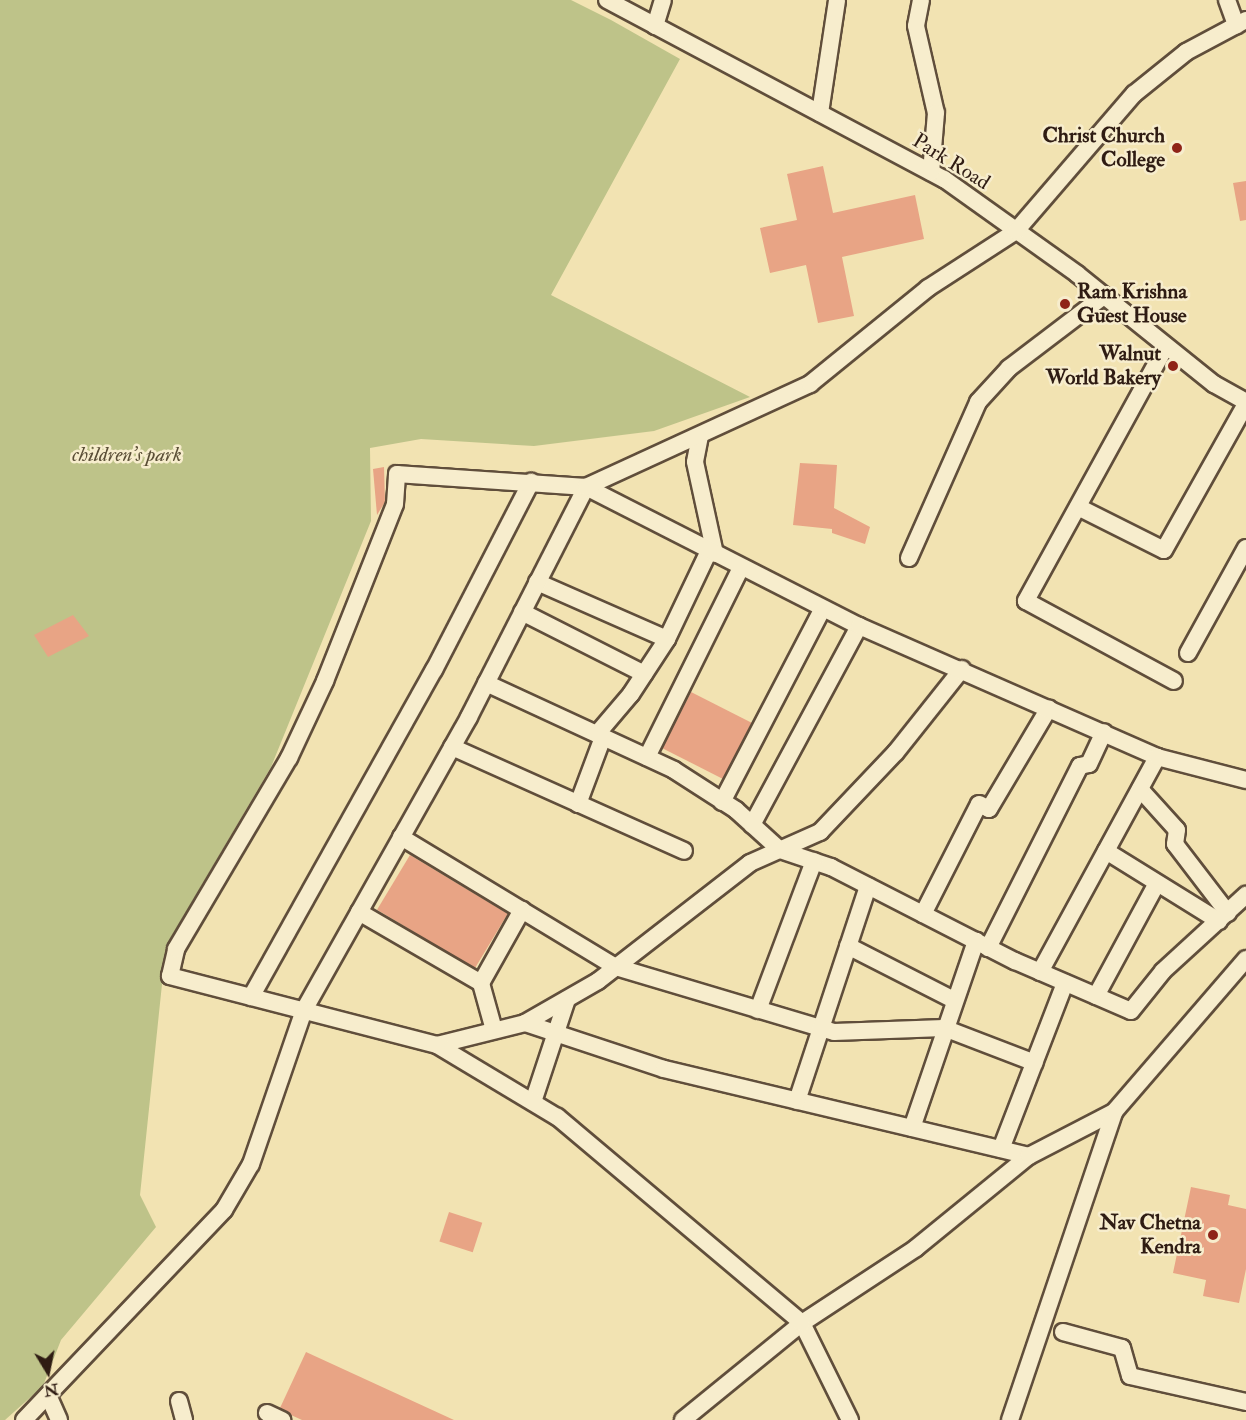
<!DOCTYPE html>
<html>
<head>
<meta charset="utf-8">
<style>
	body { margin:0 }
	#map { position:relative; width:1246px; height:1420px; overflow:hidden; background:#f2e3b2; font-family:"IM FELL Double Pica",serif }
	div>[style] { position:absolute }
	.green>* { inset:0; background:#bec389 }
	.building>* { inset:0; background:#e8a485; transform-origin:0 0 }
	.roads { filter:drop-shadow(2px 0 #604e3b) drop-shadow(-2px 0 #604e3b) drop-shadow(0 2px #604e3b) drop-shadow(0 -2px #604e3b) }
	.minor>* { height:16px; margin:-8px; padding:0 8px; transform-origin:8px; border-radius:8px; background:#f7edcd }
	.dots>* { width:16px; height:16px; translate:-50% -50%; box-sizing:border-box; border:3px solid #f7edcd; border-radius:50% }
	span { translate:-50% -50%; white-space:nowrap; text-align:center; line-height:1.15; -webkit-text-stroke:5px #f7edcd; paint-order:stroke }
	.poi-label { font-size:21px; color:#2f1c13; font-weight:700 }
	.right { translate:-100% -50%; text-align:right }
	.left { translate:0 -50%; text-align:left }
	.street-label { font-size:21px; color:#2f1c13 }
	.park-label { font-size:21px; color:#5a4e36; font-style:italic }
	.north { position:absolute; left:18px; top:1342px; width:60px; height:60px; -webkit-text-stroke:4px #f7edcd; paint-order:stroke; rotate:170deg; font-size:16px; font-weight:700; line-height:24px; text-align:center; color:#2f1c13 }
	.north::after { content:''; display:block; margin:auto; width:21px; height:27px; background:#2f1c13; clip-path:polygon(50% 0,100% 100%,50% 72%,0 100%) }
</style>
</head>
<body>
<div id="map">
	<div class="green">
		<i style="clip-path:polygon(0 0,571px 0,611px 20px,680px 59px,551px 295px,750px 397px,654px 431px,534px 446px,421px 439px,370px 448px,371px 521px,271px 767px,166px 946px,140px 1195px,156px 1227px,61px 1340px,43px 1386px,5px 1420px,0 1420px)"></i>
	</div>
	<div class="building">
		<i style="clip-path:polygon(823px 166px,833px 213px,915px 195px,924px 239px,842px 257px,854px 316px,818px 323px,806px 265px,770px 273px,760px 228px,797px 220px,787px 174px)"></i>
		<i style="clip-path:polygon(1246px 181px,1246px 220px,1240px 221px,1233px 183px)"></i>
		<i style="clip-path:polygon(800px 463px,837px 465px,834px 508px,870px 527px,865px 544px,832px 533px,832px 529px,793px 525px)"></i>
		<i style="clip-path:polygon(384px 467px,385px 502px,377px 515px,373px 469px)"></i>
		<i style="clip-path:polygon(73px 615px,89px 636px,48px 657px,34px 635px)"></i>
		<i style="left:691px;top:692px;width:68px;height:63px;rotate:27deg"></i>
		<i style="left:410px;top:855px;width:114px;height:64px;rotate:31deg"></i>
		<i style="clip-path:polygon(1191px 1187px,1230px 1195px,1228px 1205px,1246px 1209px,1246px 1269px,1239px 1303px,1203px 1296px,1206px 1280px,1173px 1273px)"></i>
		<i style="left:449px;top:1212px;width:35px;height:31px;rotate:18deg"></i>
		<i style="clip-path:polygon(306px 1352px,454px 1420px,302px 1420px,291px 1415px,280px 1408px)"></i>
	</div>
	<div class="roads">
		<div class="minor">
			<i style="left:607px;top:0;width:382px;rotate:28deg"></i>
			<i style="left:944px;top:179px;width:163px;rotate:35.5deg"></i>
			<i style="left:1077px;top:274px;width:176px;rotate:38.8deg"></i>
			<i style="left:1214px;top:384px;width:37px;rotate:29deg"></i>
			<i style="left:921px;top:0;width:26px;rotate:101deg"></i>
			<i style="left:916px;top:26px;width:89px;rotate:77.1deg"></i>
			<i style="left:936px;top:113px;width:59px;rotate:94.8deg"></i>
			<i style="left:1227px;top:0;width:27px;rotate:70deg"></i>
			<i style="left:655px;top:26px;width:27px;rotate:-73deg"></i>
			<i style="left:820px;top:113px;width:114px;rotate:-81.4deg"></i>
			<i style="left:1166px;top:346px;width:291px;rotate:118.8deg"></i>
			<i style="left:1026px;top:601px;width:168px;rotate:28.4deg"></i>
			<i style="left:700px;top:436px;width:26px;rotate:101deg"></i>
			<i style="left:695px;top:462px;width:94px;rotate:77.7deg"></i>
			<i style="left:1078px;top:507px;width:96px;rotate:26.6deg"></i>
			<i style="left:1164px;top:550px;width:167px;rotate:-60.7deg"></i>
			<i style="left:909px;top:558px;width:171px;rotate:-66.1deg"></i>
			<i style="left:978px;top:402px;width:46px;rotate:-47.6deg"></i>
			<i style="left:1009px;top:368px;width:119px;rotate:-37.2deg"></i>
			<i style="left:537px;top:582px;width:142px;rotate:23.7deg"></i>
			<i style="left:522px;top:612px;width:137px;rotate:26.9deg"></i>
			<i style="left:1188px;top:653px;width:120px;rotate:-61.1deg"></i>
			<i style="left:486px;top:683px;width:207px;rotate:24.8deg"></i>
			<i style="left:674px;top:770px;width:74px;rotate:32.8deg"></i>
			<i style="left:736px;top:810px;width:59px;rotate:42.3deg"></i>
			<i style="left:780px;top:850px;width:54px;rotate:18.4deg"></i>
			<i style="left:831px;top:867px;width:207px;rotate:27.1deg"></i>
			<i style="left:1015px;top:961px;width:126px;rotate:23.3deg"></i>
			<i style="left:1131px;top:1011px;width:51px;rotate:-51.3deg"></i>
			<i style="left:1163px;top:971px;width:113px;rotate:-42.5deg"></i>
			<i style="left:597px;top:734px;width:52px;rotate:-49.6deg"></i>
			<i style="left:631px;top:694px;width:66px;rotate:-56.8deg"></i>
			<i style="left:667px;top:639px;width:98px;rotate:-64.5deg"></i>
			<i style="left:452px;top:747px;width:254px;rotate:24.1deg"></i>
			<i style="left:647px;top:757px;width:211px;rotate:-63.6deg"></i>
			<i style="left:1140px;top:789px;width:55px;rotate:47.9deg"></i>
			<i style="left:1177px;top:830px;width:14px;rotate:98deg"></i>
			<i style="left:1175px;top:844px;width:87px;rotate:52.5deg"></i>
			<i style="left:722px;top:802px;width:216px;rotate:-62.5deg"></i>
			<i style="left:578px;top:804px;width:72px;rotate:-69.5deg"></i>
			<i style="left:752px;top:825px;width:226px;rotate:-61.7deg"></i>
			<i style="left:401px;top:837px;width:251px;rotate:31.2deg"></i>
			<i style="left:616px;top:967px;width:227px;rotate:16.6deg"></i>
			<i style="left:834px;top:1032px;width:110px;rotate:-2.1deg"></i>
			<i style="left:944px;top:1028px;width:97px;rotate:21deg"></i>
			<i style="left:1106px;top:851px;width:133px;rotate:31.8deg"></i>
			<i style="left:359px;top:912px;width:141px;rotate:30.2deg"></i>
			<i style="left:923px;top:914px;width:123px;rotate:-63deg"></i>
			<i style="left:979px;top:804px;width:11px;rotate:27deg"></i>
			<i style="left:989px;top:809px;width:117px;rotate:-59.3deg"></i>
			<i style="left:848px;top:946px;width:119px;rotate:27deg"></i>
			<i style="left:988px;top:948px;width:204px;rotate:-63.2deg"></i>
			<i style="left:1080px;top:766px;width:9px;rotate:-13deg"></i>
			<i style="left:1089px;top:764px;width:35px;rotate:-65deg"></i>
			<i style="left:1040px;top:972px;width:245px;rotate:-61.4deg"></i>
			<i style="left:1096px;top:996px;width:128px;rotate:-61.6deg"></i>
			<i style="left:251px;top:997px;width:375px;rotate:-60.8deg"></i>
			<i style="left:434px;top:670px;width:212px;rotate:-62.7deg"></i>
			<i style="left:758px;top:1010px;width:159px;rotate:-69.4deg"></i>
			<i style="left:525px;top:1023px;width:146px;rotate:18.3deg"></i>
			<i style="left:664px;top:1069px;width:375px;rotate:13.4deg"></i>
			<i style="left:494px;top:1030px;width:49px;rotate:-105.5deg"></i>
			<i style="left:481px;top:983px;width:84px;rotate:-60.7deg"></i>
			<i style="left:437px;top:1045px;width:91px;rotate:-14deg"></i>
			<i style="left:525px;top:1023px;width:84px;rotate:-29.9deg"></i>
			<i style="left:598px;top:981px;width:192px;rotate:-37.8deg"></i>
			<i style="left:750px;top:863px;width:77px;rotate:-23.9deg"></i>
			<i style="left:820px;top:832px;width:110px;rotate:-46.5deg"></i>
			<i style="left:896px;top:752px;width:106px;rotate:-51.5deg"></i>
			<i style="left:797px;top:1101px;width:226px;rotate:-71.7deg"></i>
			<i style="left:533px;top:1102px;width:108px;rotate:-71.7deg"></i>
			<i style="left:912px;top:1128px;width:198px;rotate:-71.1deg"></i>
			<i style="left:1001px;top:1149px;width:178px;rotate:-68.9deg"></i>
			<i style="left:1063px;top:1332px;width:61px;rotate:15.2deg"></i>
			<i style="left:1122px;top:1348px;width:29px;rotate:74deg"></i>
			<i style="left:1130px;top:1376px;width:119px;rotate:12.6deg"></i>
			<i style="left:48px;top:1395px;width:27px;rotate:66deg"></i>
			<i style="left:179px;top:1401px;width:20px;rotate:75deg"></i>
			<i style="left:267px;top:1413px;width:17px;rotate:25deg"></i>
			<i style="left:24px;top:1420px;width:290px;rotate:-46.4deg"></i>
			<i style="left:224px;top:1210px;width:53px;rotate:-59.6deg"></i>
			<i style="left:251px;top:1164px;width:163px;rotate:-71deg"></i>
			<i style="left:304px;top:1010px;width:336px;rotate:-60.6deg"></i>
			<i style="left:469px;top:717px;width:258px;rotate:-63deg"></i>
			<i style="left:586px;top:487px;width:306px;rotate:27deg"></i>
			<i style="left:859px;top:626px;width:326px;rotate:23.7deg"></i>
			<i style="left:1157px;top:757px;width:92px;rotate:14.5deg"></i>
			<i style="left:683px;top:1420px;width:154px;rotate:-39.2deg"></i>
			<i style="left:802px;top:1323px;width:136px;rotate:-33.3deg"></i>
			<i style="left:916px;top:1248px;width:146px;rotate:-39.2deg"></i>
			<i style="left:1029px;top:1156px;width:96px;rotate:-27.4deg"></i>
			<i style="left:1114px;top:1112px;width:202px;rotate:-49.2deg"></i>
			<i style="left:850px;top:1420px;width:108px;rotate:-116.3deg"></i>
			<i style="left:802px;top:1323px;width:320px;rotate:-139.9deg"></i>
			<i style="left:557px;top:1117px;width:140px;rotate:-149deg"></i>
			<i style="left:437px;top:1045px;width:276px;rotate:-165.5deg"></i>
			<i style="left:170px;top:976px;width:28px;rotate:-77deg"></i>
			<i style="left:176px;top:949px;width:222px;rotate:-59.4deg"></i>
			<i style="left:289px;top:758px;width:85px;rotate:-64.9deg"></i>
			<i style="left:325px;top:681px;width:190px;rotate:-68.4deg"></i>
			<i style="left:395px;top:504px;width:30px;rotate:-86deg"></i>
			<i style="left:397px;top:474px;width:189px;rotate:3.9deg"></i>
			<i style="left:586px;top:487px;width:247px;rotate:-24.7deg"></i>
			<i style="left:810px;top:384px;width:152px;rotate:-39.1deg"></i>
			<i style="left:928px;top:288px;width:105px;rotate:-32.9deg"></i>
			<i style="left:1016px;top:231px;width:181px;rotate:-49.3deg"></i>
			<i style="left:1134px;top:94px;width:67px;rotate:-38.9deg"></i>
			<i style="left:1186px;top:52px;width:68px;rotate:-28.1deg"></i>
			<i style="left:1010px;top:1420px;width:325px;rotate:-71.3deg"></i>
		</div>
	</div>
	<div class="dots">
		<i style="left:1177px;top:148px;background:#8f2418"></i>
		<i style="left:1065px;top:304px;background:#8f2418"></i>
		<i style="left:1173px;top:366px;background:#8f2418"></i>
		<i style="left:1213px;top:1235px;background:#8f2418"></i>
	</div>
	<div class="poi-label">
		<span class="right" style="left:1165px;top:148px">Christ Church<br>College</span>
		<span class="left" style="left:1077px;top:304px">Ram Krishna<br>Guest House</span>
		<span class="right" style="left:1161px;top:366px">Walnut<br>World Bakery</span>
		<span class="right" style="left:1201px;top:1235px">Nav Chetna<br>Kendra</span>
	</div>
	<div class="street-label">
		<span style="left:951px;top:162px;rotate:32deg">Park Road</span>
	</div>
	<div class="park-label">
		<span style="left:127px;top:455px">children's park</span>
	</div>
	<div class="north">N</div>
</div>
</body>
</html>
